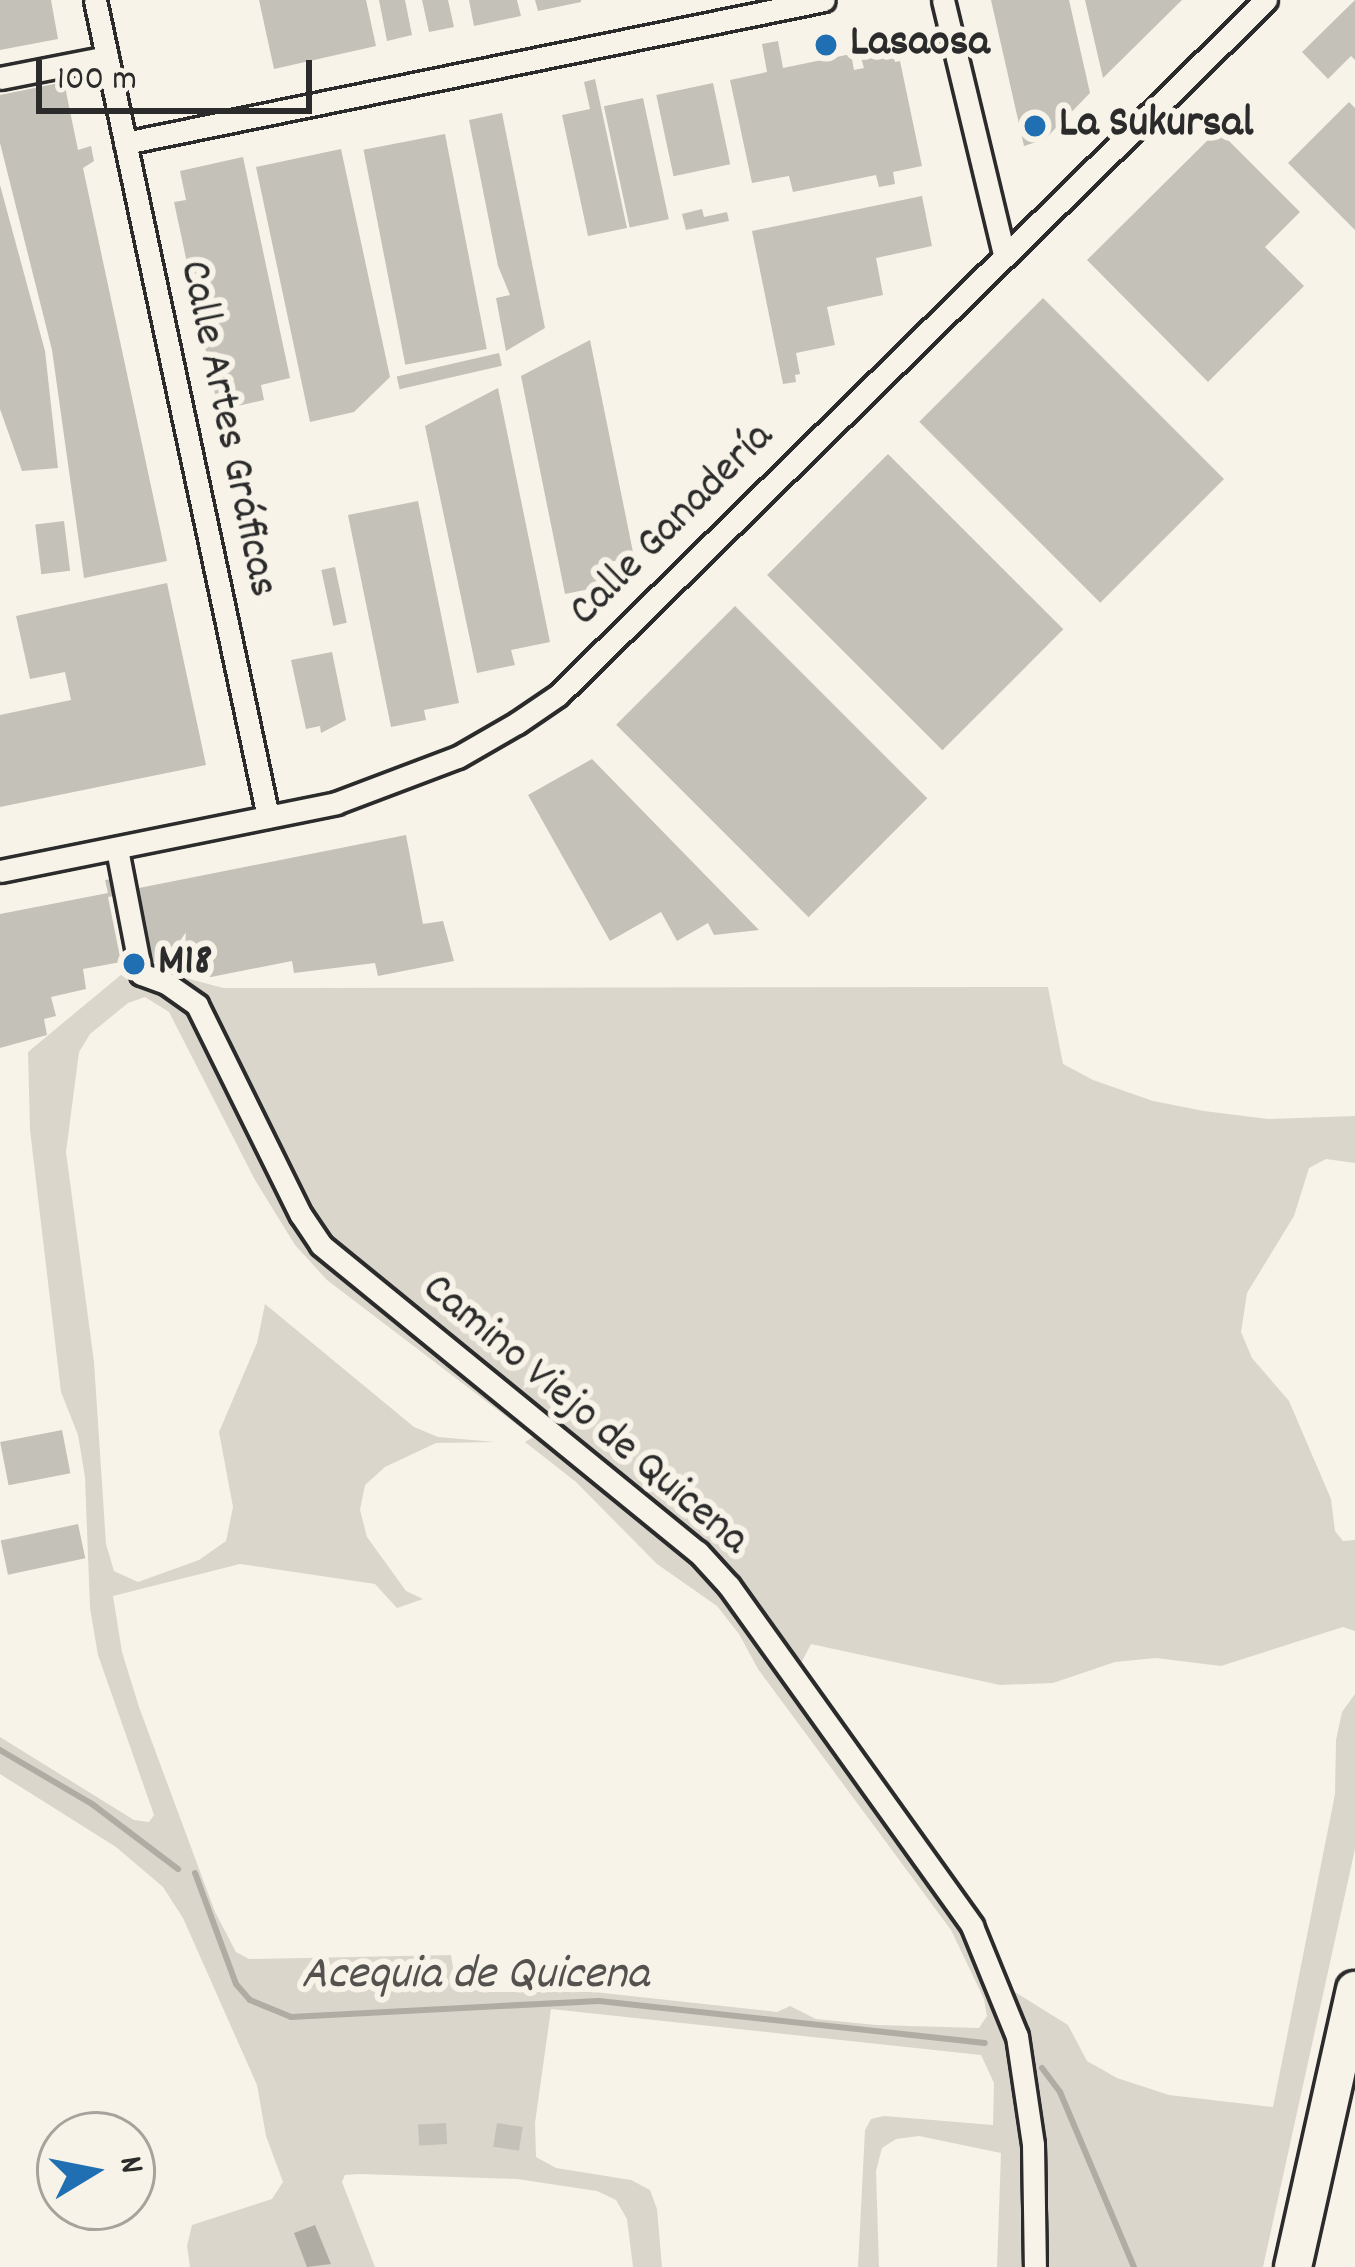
<!DOCTYPE html>
<html>
<head>
<meta charset="utf-8">
<style>
	body { margin:0 }
	#map { position:relative; width:1355px; height:2267px; overflow:hidden; background:#f7f3e8; font-family:Dekko,sans-serif }
	div>[style] { position:absolute }
	.green>* { inset:0; background:#dad6cc }
	.water>* { inset:0; background:#afaca4 }
	.stream>* { height:6px; margin:-3px; padding:0 3px; transform-origin:3px; border-radius:3px; background:#afaca4 }
	.building>* { inset:0; background:#c4c1b9; transform-origin:0 0 }
	.roads { filter:drop-shadow(3px 0 #2b2b2b) drop-shadow(-3px 0 #2b2b2b) drop-shadow(0 3px #2b2b2b) drop-shadow(0 -3px #2b2b2b) }
	.street>* { height:21px; margin:-10.5px; padding:0 10.5px; transform-origin:10.5px; border-radius:10.5px; background:#f7f3e8 }
	.highway>* { height:36px; margin:-18px; padding:0 18px; transform-origin:18px; border-radius:18px; background:#f7f3e8 }
	.dots>* { width:33px; height:33px; translate:-50% -50%; box-sizing:border-box; border:6px solid #f7f3e8; border-radius:50% }
	span { translate:-50% -50%; white-space:nowrap; text-align:center; line-height:1.15; -webkit-text-stroke:12px #f7f3e8; paint-order:stroke }
	.poi-label { font-size:45px; color:#2b2b2b; font-weight:700 }
	.left { translate:0 -50%; text-align:left }
	.street-label { font-size:45px; color:#2b2b2b }
	.water-label { font-size:48px; color:#53524f; font-style:italic }
	.north { position:absolute; left:36px; top:2111px; width:120px; height:120px; box-sizing:border-box; background:#f7f3e8; border:3px solid #a5a39c; border-radius:50%; rotate:80deg; font-size:33px; font-weight:700; line-height:48px; text-align:center; color:#2b2b2b }
	.north::after { content:''; display:block; margin:auto; width:42px; height:54px; background:#1f6fb2; clip-path:polygon(50% 0,100% 100%,50% 72%,0 100%) }
	.scale { position:absolute; left:36px; top:60px; width:276px; height:54px; box-sizing:border-box; border:6px solid #2b2b2b; border-top:0; padding-left:15px; font-size:36px; line-height:42px; white-space:nowrap; color:#2b2b2b; -webkit-text-stroke:9px #f7f3e8; paint-order:stroke }
</style>
</head>
<body>
<div id="map">
	<div class="green">
		<i style="clip-path:polygon(evenodd,134px 964px,223px 988px,1048px 987px,1063px 1064px,1093px 1080px,1153px 1101px,1204px 1111px,1268px 1119px,1355px 1116px,1355px 1163px,1326px 1159px,1309px 1168px,1294px 1216px,1247px 1293px,1241px 1332px,1252px 1358px,1289px 1401px,1331px 1499px,1335px 1531px,1343px 1541px,1355px 1540px,1355px 1631px,1343px 1627px,1221px 1666px,1156px 1658px,1115px 1662px,1053px 1683px,1000px 1685px,811px 1644px,801px 1663px,805px 1681px,990px 1946px,1013px 1991px,1068px 2025px,1087px 2061px,1117px 2078px,1169px 2095px,1273px 2107px,1335px 1794px,1336px 1740px,1342px 1712px,1355px 1694px,1355px 1849px,1263px 2267px,997px 2267px,1001px 2153px,919px 2136px,896px 2139px,882px 2148px,876px 2171px,879px 2267px,858px 2267px,865px 2130px,871px 2119px,884px 2116px,993px 2125px,994px 2083px,981px 2055px,551px 2009px,535px 2123px,536px 2157px,556px 2168px,631px 2180px,650px 2190px,657px 2209px,662px 2267px,633px 2267px,627px 2219px,616px 2200px,597px 2191px,517px 2179px,359px 2174px,345px 2175px,342px 2182px,375px 2267px,190px 2267px,187px 2246px,192px 2225px,272px 2199px,283px 2182px,266px 2136px,257px 2085px,183px 1918px,163px 1887px,116px 1847px,0 1774px,0 1737px,134px 1820px,149px 1822px,154px 1815px,98px 1655px,90px 1608px,85px 1477px,78px 1435px,61px 1392px,30px 1130px,28px 1052px,134px 964px,145px 997px,169px 1012px,255px 1180px,295px 1245px,327px 1280px,533px 1437px,525px 1442px,576px 1482px,657px 1564px,717px 1606px,739px 1634px,758px 1669px,951px 1930px,984px 1999px,987px 2016px,979px 2028px,876px 2025px,816px 2019px,790px 2006px,777px 2012px,594px 1992px,480px 1992px,455px 1980px,451px 1955px,249px 1959px,236px 1952px,215px 1912px,139px 1707px,122px 1652px,113px 1596px,240px 1564px,375px 1584px,397px 1608px,423px 1599px,406px 1591px,367px 1537px,360px 1510px,365px 1485px,385px 1467px,436px 1443px,495px 1442px,438px 1437px,414px 1427px,265px 1304px,257px 1343px,219px 1432px,233px 1507px,226px 1541px,199px 1560px,138px 1582px,114px 1571px,106px 1544px,94px 1362px,66px 1152px,79px 1052px,90px 1034px,128px 1003px,145px 997px)"></i>
	</div>
	<div class="water">
		<i style="clip-path:polygon(315px 2225px,331px 2264px,307px 2267px,294px 2233px)"></i>
	</div>
	<div class="stream">
		<i style="left:0;top:1750px;width:107px;rotate:30.4deg"></i>
		<i style="left:92px;top:1804px;width:108px;rotate:37.1deg"></i>
		<i style="left:195px;top:1873px;width:118px;rotate:69.7deg"></i>
		<i style="left:236px;top:1984px;width:21px;rotate:49deg"></i>
		<i style="left:250px;top:2000px;width:44px;rotate:22.5deg"></i>
		<i style="left:291px;top:2017px;width:308px;rotate:-3deg"></i>
		<i style="left:599px;top:2001px;width:388px;rotate:6.2deg"></i>
		<i style="left:1042px;top:2068px;width:30px;rotate:53deg"></i>
		<i style="left:1060px;top:2092px;width:190px;rotate:67.1deg"></i>
	</div>
	<div class="building">
		<i style="clip-path:polygon(0 0,51px 0,58px 39px,0 50px)"></i>
		<i style="clip-path:polygon(259px 0,366px 0,376px 46px,274px 69px)"></i>
		<i style="clip-path:polygon(379px 0,405px 0,412px 35px,387px 41px)"></i>
		<i style="clip-path:polygon(422px 0,448px 0,454px 27px,429px 32px)"></i>
		<i style="clip-path:polygon(469px 0,517px 0,521px 16px,474px 26px)"></i>
		<i style="clip-path:polygon(535px 0,581px 0,581px 2px,538px 11px)"></i>
		<i style="clip-path:polygon(991px 0,1069px 0,1090px 93px,1045px 139px,1024px 146px)"></i>
		<i style="clip-path:polygon(1085px 0,1182px 0,1103px 78px)"></i>
		<i style="clip-path:polygon(1355px 0,1355px 60px,1351px 56px,1328px 79px,1302px 52px)"></i>
		<i style="clip-path:polygon(778px 41px,783px 68px,851px 54px,854px 70px,864px 68px,861px 58px,893px 51px,895px 62px,900px 61px,922px 166px,893px 172px,895px 184px,879px 187px,876px 175px,793px 192px,789px 176px,752px 183px,730px 80px,767px 72px,762px 44px)"></i>
		<i style="clip-path:polygon(595px 79px,627px 228px,588px 236px,562px 115px,590px 109px,584px 82px)"></i>
		<i style="clip-path:polygon(64px 82px,78px 150px,91px 146px,94px 161px,83px 168px,167px 561px,84px 578px,52px 350px,0 143px,0 95px)"></i>
		<i style="left:713px;top:83px;width:83px;height:58px;rotate:78deg"></i>
		<i style="left:643px;top:98px;width:124px;height:40px;rotate:78deg"></i>
		<i style="clip-path:polygon(1349px 102px,1355px 108px,1355px 230px,1288px 163px)"></i>
		<i style="clip-path:polygon(502px 113px,545px 328px,506px 351px,496px 298px,510px 295px,498px 266px,469px 120px)"></i>
		<i style="clip-path:polygon(1218px 130px,1300px 212px,1265px 247px,1304px 286px,1208px 382px,1087px 260px)"></i>
		<i style="left:445px;top:134px;width:219px;height:83px;rotate:79deg"></i>
		<i style="clip-path:polygon(341px 149px,390px 377px,354px 412px,310px 422px,256px 167px)"></i>
		<i style="clip-path:polygon(243px 157px,290px 378px,261px 385px,264px 400px,233px 407px,229px 391px,215px 394px,174px 202px,186px 200px,180px 171px)"></i>
		<i style="clip-path:polygon(0 185px,45px 351px,58px 468px,22px 471px,0 409px)"></i>
		<i style="clip-path:polygon(922px 196px,932px 246px,876px 258px,883px 295px,827px 307px,835px 345px,796px 353px,800px 374px,795px 375px,796px 382px,783px 384px,752px 231px)"></i>
		<i style="clip-path:polygon(702px 209px,704px 217px,727px 212px,729px 221px,686px 230px,682px 214px)"></i>
		<i style="left:1043px;top:298px;width:256px;height:175px;rotate:45deg"></i>
		<i style="clip-path:polygon(590px 340px,634px 557px,600px 564px,605px 586px,565px 594px,521px 376px)"></i>
		<i style="left:499px;top:353px;width:13px;height:105px;rotate:77deg"></i>
		<i style="clip-path:polygon(498px 388px,550px 642px,511px 650px,515px 665px,477px 673px,425px 426px)"></i>
		<i style="left:888px;top:454px;width:248px;height:171px;rotate:45deg"></i>
		<i style="clip-path:polygon(418px 501px,459px 703px,424px 710px,426px 720px,391px 727px,348px 515px)"></i>
		<i style="left:64px;top:521px;width:50px;height:29px;rotate:83deg"></i>
		<i style="left:335px;top:567px;width:57px;height:14px;rotate:78deg"></i>
		<i style="clip-path:polygon(167px 583px,206px 765px,0 807px,0 715px,71px 700px,65px 672px,30px 679px,16px 616px)"></i>
		<i style="left:735px;top:606px;width:272px;height:168px;rotate:45deg"></i>
		<i style="clip-path:polygon(332px 652px,346px 720px,321px 733px,320px 726px,306px 729px,291px 660px)"></i>
		<i style="clip-path:polygon(592px 759px,713px 883px,759px 930px,714px 935px,708px 923px,677px 941px,661px 912px,610px 941px,528px 795px)"></i>
		<i style="clip-path:polygon(406px 835px,423px 924px,443px 921px,454px 961px,378px 976px,375px 963px,294px 973px,292px 961px,211px 977px,153px 962px,139px 888px)"></i>
		<i style="clip-path:polygon(117px 878px,120px 895px,108px 897px,121px 962px,83px 969px,86px 989px,51px 997px,56px 1016px,44px 1019px,47px 1035px,0 1048px,0 914px,108px 893px,105px 880px)"></i>
		<i style="left:62px;top:1430px;width:44px;height:63px;rotate:79deg"></i>
		<i style="left:78px;top:1524px;width:35px;height:79px;rotate:78deg"></i>
		<i style="left:446px;top:2123px;width:21px;height:28px;rotate:87deg"></i>
		<i style="left:497px;top:2123px;width:26px;height:24px;rotate:9deg"></i>
	</div>
	<div class="roads">
		<div class="street">
			<i style="left:95px;top:0;width:835px;rotate:78.04deg"></i>
			<i style="left:943px;top:0;width:262px;rotate:76.5deg"></i>
			<i style="left:0;top:78px;width:109px;rotate:-11.1deg"></i>
			<i style="left:125px;top:143px;width:713px;rotate:-11.56deg"></i>
			<i style="left:117px;top:849px;width:127px;rotate:79.1deg"></i>
			<i style="left:141px;top:974px;width:27px;rotate:20deg"></i>
			<i style="left:166px;top:983px;width:38px;rotate:35deg"></i>
			<i style="left:197px;top:1005px;width:234px;rotate:63.7deg"></i>
			<i style="left:301px;top:1215px;width:36px;rotate:56deg"></i>
			<i style="left:321px;top:1245px;width:486px;rotate:39.2deg"></i>
			<i style="left:698px;top:1552px;width:46px;rotate:47.6deg"></i>
			<i style="left:729px;top:1586px;width:418px;rotate:54.4deg"></i>
			<i style="left:972px;top:1926px;width:119px;rotate:67.8deg"></i>
			<i style="left:1017px;top:2036px;width:109px;rotate:81.6deg"></i>
			<i style="left:1033px;top:2144px;width:123px;rotate:89.1deg"></i>
			<i style="left:0;top:871px;width:343px;rotate:-11.4deg"></i>
			<i style="left:336px;top:803px;width:130px;rotate:-20.7deg"></i>
			<i style="left:458px;top:757px;width:68px;rotate:-30deg"></i>
			<i style="left:517px;top:723px;width:50px;rotate:-34.3deg"></i>
			<i style="left:558px;top:695px;width:992px;rotate:-44.47deg"></i>
		</div>
		<div class="highway">
			<i style="left:1293px;top:2267px;width:284px;rotate:-77.4deg"></i>
		</div>
	</div>
	<div class="dots">
		<i style="left:826px;top:45px;background:#1f6fb2"></i>
		<i style="left:1035px;top:126px;background:#1f6fb2"></i>
		<i style="left:134px;top:964px;background:#1f6fb2"></i>
	</div>
	<div class="poi-label">
		<span class="left" style="left:850px;top:45px">Lasaosa</span>
		<span class="left" style="left:1059px;top:126px">La Sukursal</span>
		<span class="left" style="left:158px;top:964px">M18</span>
	</div>
	<div class="street-label">
		<span style="left:226px;top:429px;rotate:78deg">Calle Artes Gráficas</span>
		<span style="left:673px;top:526px;rotate:-45deg">Calle Ganadería</span>
		<span style="left:584px;top:1416px;rotate:40deg">Camino Viejo de Quicena</span>
	</div>
	<div class="water-label">
		<span style="left:475px;top:1977px">Acequia de Quicena</span>
	</div>
	<div class="north">N</div>
	<div class="scale">100 m</div>
</div>
</body>
</html>
